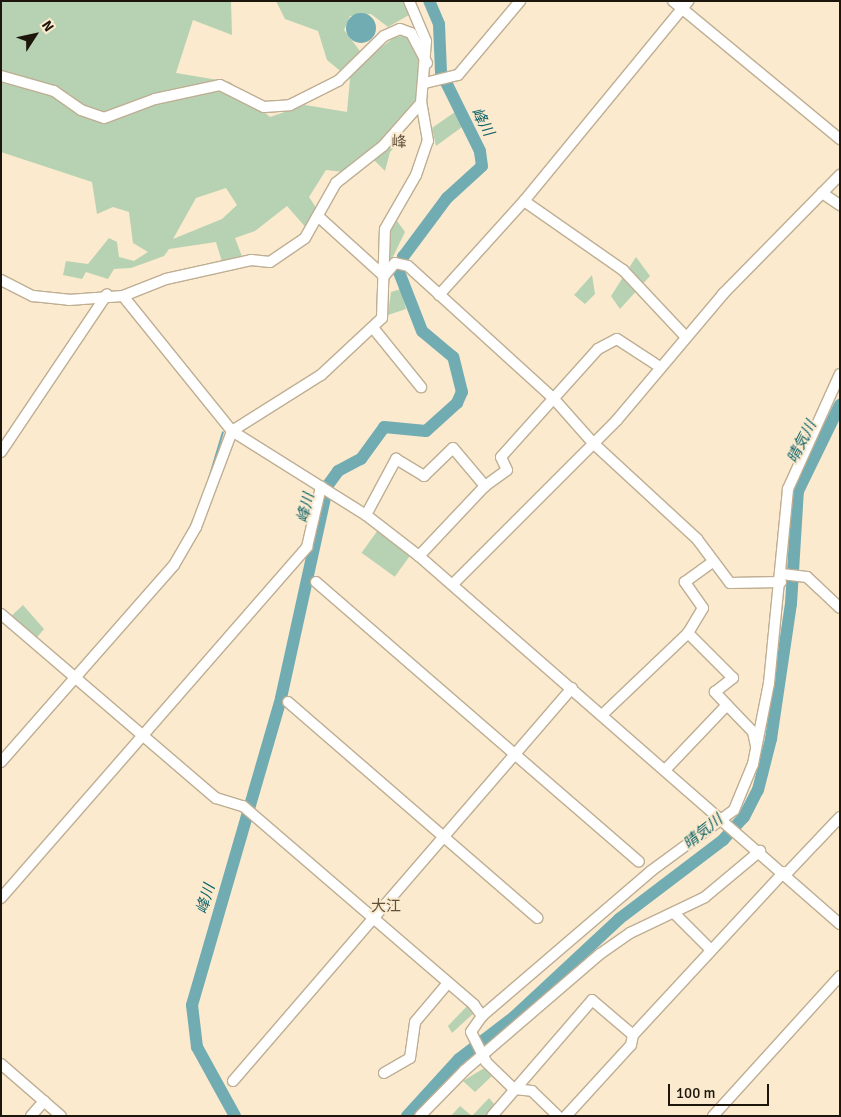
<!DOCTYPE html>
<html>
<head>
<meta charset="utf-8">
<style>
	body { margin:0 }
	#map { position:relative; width:841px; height:1117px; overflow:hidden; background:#fbeace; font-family:Signika,"Noto Sans JP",sans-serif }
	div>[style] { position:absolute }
	.green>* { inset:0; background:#b6d2b2; transform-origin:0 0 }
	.water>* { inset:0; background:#71acb2 }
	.round { border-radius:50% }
	.stream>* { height:2px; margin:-1px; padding:0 1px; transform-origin:1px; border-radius:1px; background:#71acb2 }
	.river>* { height:12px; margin:-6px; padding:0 6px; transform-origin:6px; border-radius:6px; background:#71acb2 }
	.roads { filter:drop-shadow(1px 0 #beae93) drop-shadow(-1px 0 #beae93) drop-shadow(0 1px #beae93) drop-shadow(0 -1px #beae93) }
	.minor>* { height:10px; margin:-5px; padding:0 5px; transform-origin:5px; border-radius:5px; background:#fff }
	span { translate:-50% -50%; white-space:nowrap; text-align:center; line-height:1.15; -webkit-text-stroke:4px #fbeace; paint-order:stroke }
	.water-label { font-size:15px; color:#096067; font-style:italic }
	.neighbourhood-label { font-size:15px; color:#60523a }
	.frame { position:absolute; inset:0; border:2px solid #1c160c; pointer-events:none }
	.north { position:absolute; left:10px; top:10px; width:50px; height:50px; -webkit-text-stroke:4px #fbeace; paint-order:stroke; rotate:55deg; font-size:14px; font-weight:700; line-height:20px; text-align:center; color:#1c160c }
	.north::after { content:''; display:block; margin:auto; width:18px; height:22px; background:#1c160c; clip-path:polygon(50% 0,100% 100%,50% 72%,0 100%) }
	.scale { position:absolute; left:668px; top:1084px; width:101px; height:22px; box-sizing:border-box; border:2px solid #1c160c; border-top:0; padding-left:6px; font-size:15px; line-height:18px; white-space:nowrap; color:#1c160c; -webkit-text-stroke:4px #fbeace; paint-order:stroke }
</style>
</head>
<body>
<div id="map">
	<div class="green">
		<i style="clip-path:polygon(evenodd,1px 1px,231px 1px,232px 35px,193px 20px,176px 73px,230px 82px,270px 117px,305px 105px,347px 112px,350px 79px,327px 60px,318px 31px,285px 19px,276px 1px,406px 1px,409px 15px,388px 27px,371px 14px,350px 16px,344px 30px,366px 59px,395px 37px,420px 34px,418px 102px,399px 126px,405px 136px,390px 152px,385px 171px,369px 155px,344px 172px,326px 170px,309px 197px,319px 212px,308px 230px,287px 206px,255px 231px,235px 238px,243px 259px,223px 265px,216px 242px,169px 249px,164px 256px,131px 268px,114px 269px,108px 279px,86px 272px,82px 279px,63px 275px,66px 261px,88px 264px,109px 238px,117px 242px,119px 257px,134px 261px,148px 252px,133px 243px,129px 212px,113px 207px,97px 214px,92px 182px,1px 152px,1px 1px,226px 188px,237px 205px,222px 219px,173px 239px,196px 198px,226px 188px)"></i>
		<i style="clip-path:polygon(455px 112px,462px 127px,436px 146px,432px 128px)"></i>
		<i style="clip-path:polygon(395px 218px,405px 232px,388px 267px,388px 232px)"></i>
		<i style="clip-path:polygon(636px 257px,650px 276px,620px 309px,611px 296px)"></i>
		<i style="clip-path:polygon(592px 275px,595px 294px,585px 304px,574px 295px)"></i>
		<i style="clip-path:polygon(401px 289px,406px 309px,388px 315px,391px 292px)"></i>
		<i style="left:378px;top:530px;width:41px;height:28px;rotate:36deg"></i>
		<i style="clip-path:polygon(23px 605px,44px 629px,33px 642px,7px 620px)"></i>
		<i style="clip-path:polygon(469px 1004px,475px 1012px,452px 1033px,448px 1026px)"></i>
		<i style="clip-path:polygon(486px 1067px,493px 1075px,475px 1092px,463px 1081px)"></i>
		<i style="clip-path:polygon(489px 1098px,500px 1111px,496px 1116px,451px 1116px,460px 1106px,472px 1116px)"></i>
	</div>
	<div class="water">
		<i class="round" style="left:346px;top:13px;width:30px;height:30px"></i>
	</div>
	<div class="stream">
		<i style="left:207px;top:485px;width:55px;rotate:-73.2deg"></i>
		<i style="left:189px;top:530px;width:11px;rotate:-68deg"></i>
	</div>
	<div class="river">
		<i style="left:235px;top:1116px;width:79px;rotate:-118.8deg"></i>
		<i style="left:197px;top:1047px;width:42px;rotate:-96.8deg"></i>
		<i style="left:192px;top:1005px;width:320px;rotate:-73.8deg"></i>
		<i style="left:281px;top:698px;width:218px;rotate:-77.6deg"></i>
		<i style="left:328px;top:485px;width:17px;rotate:-54deg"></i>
		<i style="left:338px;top:471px;width:26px;rotate:-28deg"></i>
		<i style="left:361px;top:459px;width:39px;rotate:-54deg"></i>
		<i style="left:384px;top:427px;width:42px;rotate:5.4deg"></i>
		<i style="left:426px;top:431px;width:42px;rotate:-42.1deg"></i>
		<i style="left:457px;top:403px;width:12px;rotate:-66deg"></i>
		<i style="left:462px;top:392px;width:36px;rotate:-104deg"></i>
		<i style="left:453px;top:357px;width:40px;rotate:-140deg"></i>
		<i style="left:422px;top:331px;width:63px;rotate:-111.3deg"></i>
		<i style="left:399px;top:272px;width:16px;rotate:-75deg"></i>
		<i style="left:403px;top:257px;width:74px;rotate:-53.3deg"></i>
		<i style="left:447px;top:198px;width:47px;rotate:-42.4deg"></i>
		<i style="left:482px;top:166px;width:15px;rotate:-98deg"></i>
		<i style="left:480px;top:151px;width:88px;rotate:-116.3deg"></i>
		<i style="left:441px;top:72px;width:48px;rotate:-92.4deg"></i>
		<i style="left:439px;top:24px;width:25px;rotate:-113deg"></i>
		<i style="left:407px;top:1116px;width:77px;rotate:-47.6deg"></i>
		<i style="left:459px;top:1059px;width:69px;rotate:-37.4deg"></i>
		<i style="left:514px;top:1017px;width:144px;rotate:-43deg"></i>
		<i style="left:619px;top:919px;width:131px;rotate:-37.2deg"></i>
		<i style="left:723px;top:840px;width:31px;rotate:-48deg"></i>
		<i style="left:744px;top:817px;width:30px;rotate:-63deg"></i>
		<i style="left:758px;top:790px;width:53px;rotate:-75.7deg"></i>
		<i style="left:771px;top:739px;width:136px;rotate:-81.6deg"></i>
		<i style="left:791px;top:604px;width:113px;rotate:-86.5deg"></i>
		<i style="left:798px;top:491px;width:96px;rotate:-64deg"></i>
	</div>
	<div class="roads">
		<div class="minor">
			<i style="left:673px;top:1px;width:217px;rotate:39.6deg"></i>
			<i style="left:1px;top:76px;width:55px;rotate:15.8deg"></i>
			<i style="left:54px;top:91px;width:33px;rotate:35deg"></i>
			<i style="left:81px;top:110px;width:24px;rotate:19deg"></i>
			<i style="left:104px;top:118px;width:54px;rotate:-20.4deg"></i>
			<i style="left:155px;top:99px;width:66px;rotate:-12.2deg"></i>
			<i style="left:220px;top:85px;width:49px;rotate:26.6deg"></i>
			<i style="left:264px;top:107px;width:26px;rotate:-4deg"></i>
			<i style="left:290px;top:105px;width:54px;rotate:-26.6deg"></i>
			<i style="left:338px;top:81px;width:64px;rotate:-44.4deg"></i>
			<i style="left:384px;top:36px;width:17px;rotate:-24deg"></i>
			<i style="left:400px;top:29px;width:12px;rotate:20deg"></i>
			<i style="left:411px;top:33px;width:34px;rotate:62deg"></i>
			<i style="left:425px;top:83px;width:34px;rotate:-14deg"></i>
			<i style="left:458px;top:75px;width:97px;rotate:-50deg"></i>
			<i style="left:822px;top:193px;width:22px;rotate:34deg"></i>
			<i style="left:524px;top:201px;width:121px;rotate:34.9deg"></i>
			<i style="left:623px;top:270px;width:91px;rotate:46.8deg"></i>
			<i style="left:320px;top:218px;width:86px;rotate:42.2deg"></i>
			<i style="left:384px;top:276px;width:17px;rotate:-50deg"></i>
			<i style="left:395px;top:263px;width:13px;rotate:13deg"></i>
			<i style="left:408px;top:266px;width:197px;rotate:42.3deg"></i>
			<i style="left:554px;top:399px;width:59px;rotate:48.4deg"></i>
			<i style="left:593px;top:443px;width:142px;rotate:42.7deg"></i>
			<i style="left:697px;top:539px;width:55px;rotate:53.1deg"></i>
			<i style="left:730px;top:583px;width:51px;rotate:-1.1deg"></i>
			<i style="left:1px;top:280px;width:36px;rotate:27deg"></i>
			<i style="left:33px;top:296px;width:36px;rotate:6deg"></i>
			<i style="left:69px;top:300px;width:54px;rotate:-4.2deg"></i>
			<i style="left:123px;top:296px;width:46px;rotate:-21.6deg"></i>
			<i style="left:166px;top:279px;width:87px;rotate:-12.6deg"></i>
			<i style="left:251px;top:260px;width:19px;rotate:6deg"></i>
			<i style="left:270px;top:262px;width:42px;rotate:-34.4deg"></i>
			<i style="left:305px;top:238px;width:63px;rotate:-60.6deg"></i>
			<i style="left:336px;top:183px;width:60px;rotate:-38.2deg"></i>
			<i style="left:383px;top:146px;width:57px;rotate:-48.5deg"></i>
			<i style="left:439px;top:295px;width:127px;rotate:-47.9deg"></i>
			<i style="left:524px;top:201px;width:259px;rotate:-50.6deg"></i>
			<i style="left:123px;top:296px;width:174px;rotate:51.1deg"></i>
			<i style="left:232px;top:431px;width:158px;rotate:32.1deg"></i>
			<i style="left:366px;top:515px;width:67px;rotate:37.7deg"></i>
			<i style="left:419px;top:556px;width:559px;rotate:41.16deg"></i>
			<i style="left:374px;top:329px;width:75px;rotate:51deg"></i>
			<i style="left:1px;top:452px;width:190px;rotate:-56.1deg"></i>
			<i style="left:366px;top:515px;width:64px;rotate:-61.8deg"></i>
			<i style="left:396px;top:459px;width:33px;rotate:31deg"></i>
			<i style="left:424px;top:476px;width:40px;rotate:-44deg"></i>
			<i style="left:453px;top:448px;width:50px;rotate:49.9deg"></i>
			<i style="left:419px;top:556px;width:96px;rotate:-46.7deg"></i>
			<i style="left:485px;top:486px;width:27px;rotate:-36deg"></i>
			<i style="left:507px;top:470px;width:14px;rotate:-115deg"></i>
			<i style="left:501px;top:457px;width:145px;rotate:-48.1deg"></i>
			<i style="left:598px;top:349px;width:21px;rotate:-28deg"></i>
			<i style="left:617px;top:339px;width:51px;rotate:33.1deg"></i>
			<i style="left:782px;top:574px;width:25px;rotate:7deg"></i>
			<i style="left:807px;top:577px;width:45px;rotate:43.2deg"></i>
			<i style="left:316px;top:582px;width:427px;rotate:40.9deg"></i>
			<i style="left:453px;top:584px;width:232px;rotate:-45deg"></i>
			<i style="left:617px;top:420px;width:165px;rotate:-49.9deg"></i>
			<i style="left:723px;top:294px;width:167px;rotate:-45.5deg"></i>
			<i style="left:1px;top:614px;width:283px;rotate:40.6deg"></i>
			<i style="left:216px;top:798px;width:28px;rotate:17deg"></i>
			<i style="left:243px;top:806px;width:305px;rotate:40.7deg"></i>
			<i style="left:474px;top:1005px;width:14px;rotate:54deg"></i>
			<i style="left:482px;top:1016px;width:19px;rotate:125deg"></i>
			<i style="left:471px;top:1032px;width:34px;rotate:63deg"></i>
			<i style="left:486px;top:1062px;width:39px;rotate:44deg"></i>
			<i style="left:514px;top:1089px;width:18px;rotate:6deg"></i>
			<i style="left:532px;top:1091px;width:36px;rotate:44deg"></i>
			<i style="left:288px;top:702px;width:330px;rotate:40.9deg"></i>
			<i style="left:727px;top:705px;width:37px;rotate:46deg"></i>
			<i style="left:753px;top:732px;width:14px;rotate:78deg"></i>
			<i style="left:603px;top:714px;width:117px;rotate:-43.6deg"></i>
			<i style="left:688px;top:633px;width:29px;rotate:-59deg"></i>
			<i style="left:703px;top:608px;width:32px;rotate:-125deg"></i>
			<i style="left:685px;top:582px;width:34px;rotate:-36deg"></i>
			<i style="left:1px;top:762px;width:262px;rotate:-48.7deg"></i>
			<i style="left:174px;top:565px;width:44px;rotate:-59.9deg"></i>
			<i style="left:196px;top:527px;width:103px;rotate:-69.4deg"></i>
			<i style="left:232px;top:431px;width:105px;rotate:-32.2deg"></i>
			<i style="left:321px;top:375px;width:83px;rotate:-43.1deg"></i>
			<i style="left:382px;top:318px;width:89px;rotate:-88.1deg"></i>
			<i style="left:385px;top:229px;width:62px;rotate:-60.1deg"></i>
			<i style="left:416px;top:175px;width:36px;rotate:-71deg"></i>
			<i style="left:428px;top:141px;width:39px;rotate:-100deg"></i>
			<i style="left:421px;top:103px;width:62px;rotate:-85.4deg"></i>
			<i style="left:426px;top:41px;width:43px;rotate:-113deg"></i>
			<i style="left:666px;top:769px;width:88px;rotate:-46.4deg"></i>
			<i style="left:727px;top:705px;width:18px;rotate:-133deg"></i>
			<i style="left:715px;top:692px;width:23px;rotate:-38deg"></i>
			<i style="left:733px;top:678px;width:64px;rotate:-135deg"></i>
			<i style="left:786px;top:874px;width:79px;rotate:-46.5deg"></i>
			<i style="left:1px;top:898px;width:466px;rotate:-48.9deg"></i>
			<i style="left:307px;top:547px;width:62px;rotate:-76.9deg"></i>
			<i style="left:674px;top:913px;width:52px;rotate:45deg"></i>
			<i style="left:482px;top:1016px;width:223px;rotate:-40.6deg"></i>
			<i style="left:651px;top:871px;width:103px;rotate:-36.3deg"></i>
			<i style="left:734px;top:810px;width:50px;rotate:-67.6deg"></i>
			<i style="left:753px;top:764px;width:83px;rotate:-78.8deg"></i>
			<i style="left:769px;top:683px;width:195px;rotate:-84.4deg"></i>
			<i style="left:788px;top:489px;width:126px;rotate:-65.7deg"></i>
			<i style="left:1px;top:1064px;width:79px;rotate:40.9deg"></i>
			<i style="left:384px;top:1073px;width:30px;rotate:-30deg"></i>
			<i style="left:410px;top:1058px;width:36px;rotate:-82deg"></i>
			<i style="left:415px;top:1022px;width:51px;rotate:-49.8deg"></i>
			<i style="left:233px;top:1081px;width:519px;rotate:-49.22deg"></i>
			<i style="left:31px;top:1116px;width:20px;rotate:-49deg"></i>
			<i style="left:420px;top:1116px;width:64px;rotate:-45.6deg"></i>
			<i style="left:465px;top:1070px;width:178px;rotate:-40.7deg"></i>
			<i style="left:600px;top:954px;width:37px;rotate:-35deg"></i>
			<i style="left:630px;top:933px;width:83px;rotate:-25.6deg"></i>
			<i style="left:705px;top:897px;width:72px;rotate:-39.9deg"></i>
			<i style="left:492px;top:1116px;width:153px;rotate:-49.2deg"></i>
			<i style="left:592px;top:1000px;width:54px;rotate:40.5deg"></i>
			<i style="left:566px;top:1116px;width:96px;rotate:-47.5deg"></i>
			<i style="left:631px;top:1045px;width:10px;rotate:-79deg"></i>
			<i style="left:633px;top:1035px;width:222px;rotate:-47.2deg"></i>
			<i style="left:713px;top:1116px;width:189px;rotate:-47.8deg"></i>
		</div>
	</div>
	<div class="water-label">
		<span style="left:482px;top:122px;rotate:61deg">峰川</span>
		<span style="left:802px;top:442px;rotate:-63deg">晴気川</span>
		<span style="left:306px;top:508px;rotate:-77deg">峰川</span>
		<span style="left:703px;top:832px;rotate:-39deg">晴気川</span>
		<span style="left:206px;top:899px;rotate:-74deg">峰川</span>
	</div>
	<div class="neighbourhood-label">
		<span style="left:399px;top:143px">峰</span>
		<span style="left:386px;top:907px">大江</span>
	</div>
	<div class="frame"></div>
	<div class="north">N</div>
	<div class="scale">100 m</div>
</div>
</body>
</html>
